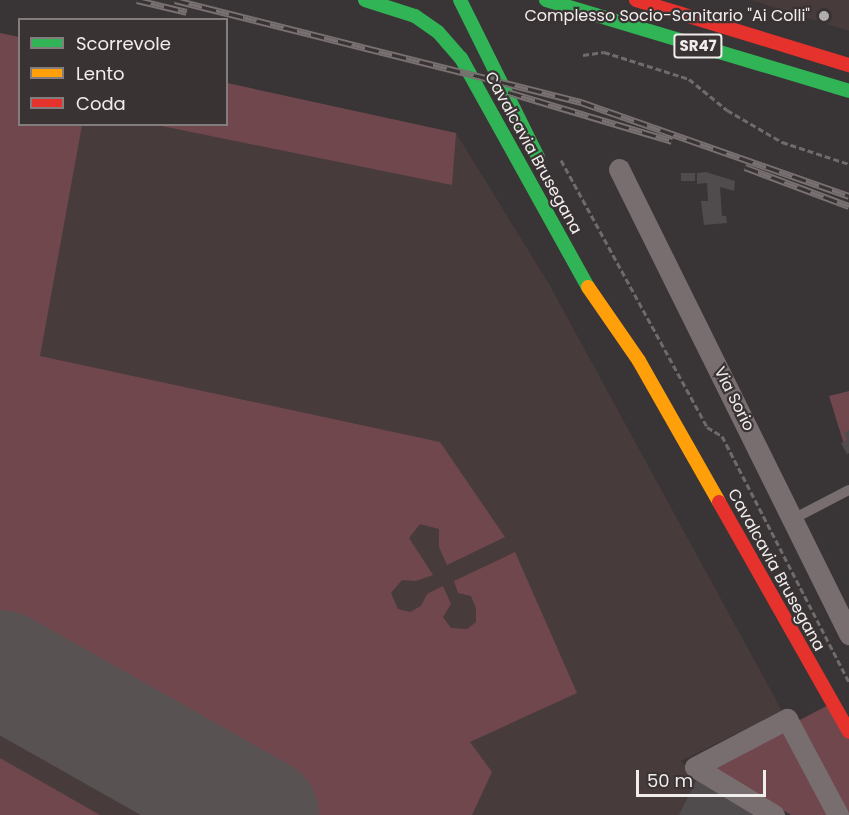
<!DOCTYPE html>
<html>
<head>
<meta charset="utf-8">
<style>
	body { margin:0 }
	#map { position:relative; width:849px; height:815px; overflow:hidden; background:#393435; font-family:Poppins,sans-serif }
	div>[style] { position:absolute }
	.built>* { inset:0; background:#473b3c }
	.green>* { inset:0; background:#70474d }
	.runway>* { height:117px; margin:-58.5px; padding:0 58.5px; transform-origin:58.5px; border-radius:58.5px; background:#585253 }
	.building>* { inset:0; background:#504c4d; transform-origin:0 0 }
	.path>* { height:3px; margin-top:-1.5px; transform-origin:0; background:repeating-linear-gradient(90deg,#706a6b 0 6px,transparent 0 9px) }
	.lane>* { height:10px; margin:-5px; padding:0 5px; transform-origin:5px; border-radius:5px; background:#786d6f }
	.street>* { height:21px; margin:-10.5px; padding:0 10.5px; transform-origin:10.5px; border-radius:10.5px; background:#786d6f }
	.fast>* { height:14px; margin:-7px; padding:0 7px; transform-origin:7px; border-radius:7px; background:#30b455 }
	.slow>* { height:14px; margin:-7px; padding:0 7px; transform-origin:7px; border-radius:7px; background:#ff9f0a }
	.jam>* { height:14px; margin:-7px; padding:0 7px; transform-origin:7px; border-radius:7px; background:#e5322d }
	.rail>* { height:7px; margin-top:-3.5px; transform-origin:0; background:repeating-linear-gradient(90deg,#3a3334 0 14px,#787071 0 28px); box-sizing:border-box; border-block:2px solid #787071 }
	.dots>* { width:16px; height:16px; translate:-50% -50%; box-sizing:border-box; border:3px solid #3a3334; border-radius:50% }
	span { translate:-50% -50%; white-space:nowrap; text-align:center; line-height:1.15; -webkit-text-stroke:4.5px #3a3334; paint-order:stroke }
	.shield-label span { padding:2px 4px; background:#3a3334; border:2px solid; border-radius:4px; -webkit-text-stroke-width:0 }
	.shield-label { font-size:15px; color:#f2eded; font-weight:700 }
	.poi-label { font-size:16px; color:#f2eded }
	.right { translate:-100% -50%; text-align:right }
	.street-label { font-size:16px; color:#f2eded }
	.legend { position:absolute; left:18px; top:18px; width:210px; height:108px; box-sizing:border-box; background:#3a3334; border:2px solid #847d7e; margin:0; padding:8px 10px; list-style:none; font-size:18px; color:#f2eded }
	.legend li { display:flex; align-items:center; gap:12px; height:30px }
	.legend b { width:30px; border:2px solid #847d7e }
	.scale { position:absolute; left:636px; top:770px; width:130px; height:27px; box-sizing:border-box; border:3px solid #f2eded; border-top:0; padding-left:8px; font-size:18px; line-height:21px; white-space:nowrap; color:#f2eded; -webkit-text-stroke:4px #3a3334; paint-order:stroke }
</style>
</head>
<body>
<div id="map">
	<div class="built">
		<i style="clip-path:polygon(751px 0,849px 0,849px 31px)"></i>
		<i style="clip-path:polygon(0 33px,19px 37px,20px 124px,226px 124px,227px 83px,456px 133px,549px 284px,782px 711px,681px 761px,697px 779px,754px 815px,0 815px)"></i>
	</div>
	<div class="green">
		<i style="clip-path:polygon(0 33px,19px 37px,20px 124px,82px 125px,40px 356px,440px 442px,505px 537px,447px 565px,439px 547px,439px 529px,420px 524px,409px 538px,433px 575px,416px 581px,402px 580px,391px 593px,398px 609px,410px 612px,421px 606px,427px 594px,443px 586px,451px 604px,443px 617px,451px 628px,467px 629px,476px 622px,476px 608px,471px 596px,458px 593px,454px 581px,515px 552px,577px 693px,470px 742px,492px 772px,472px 815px,260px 815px,0 668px)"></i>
		<i style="clip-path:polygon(227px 83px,456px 133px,452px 185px,157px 125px,226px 124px)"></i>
		<i style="clip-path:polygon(849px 391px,849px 453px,847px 454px,829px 396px)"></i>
		<i style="clip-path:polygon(834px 702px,849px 731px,849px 815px,791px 815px,711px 767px)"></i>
		<i style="clip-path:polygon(0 758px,100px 815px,0 815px)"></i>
	</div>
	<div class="runway">
		<i style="left:0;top:668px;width:299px;rotate:29.5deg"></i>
	</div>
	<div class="building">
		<i style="clip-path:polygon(706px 172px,735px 181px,734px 191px,720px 187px,722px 216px,726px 216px,727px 223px,704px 225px,701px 201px,708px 201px,707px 183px,697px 184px,697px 173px)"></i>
		<i style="left:681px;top:173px;width:14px;height:8px"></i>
		<i style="clip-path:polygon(849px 430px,849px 453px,847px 454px,841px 443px,847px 440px,844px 433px)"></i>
		<i style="clip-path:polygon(697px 779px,754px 815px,679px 815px)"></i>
	</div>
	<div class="path">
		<i style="left:583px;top:55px;width:21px;rotate:-8deg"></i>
		<i style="left:604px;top:52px;width:89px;rotate:17.6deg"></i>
		<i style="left:689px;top:79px;width:49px;rotate:39.2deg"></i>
		<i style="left:727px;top:110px;width:64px;rotate:30.2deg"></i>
		<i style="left:782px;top:142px;width:71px;rotate:18.2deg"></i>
		<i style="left:561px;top:160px;width:304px;rotate:61.3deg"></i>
		<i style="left:707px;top:427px;width:17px;rotate:31deg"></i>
		<i style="left:722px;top:436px;width:277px;rotate:62.7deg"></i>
	</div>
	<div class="lane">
		<i style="left:793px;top:519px;width:63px;rotate:-27.4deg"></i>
	</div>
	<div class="street">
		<i style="left:619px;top:169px;width:519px;rotate:63.68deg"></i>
		<i style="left:774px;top:815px;width:92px;rotate:-148.7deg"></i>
		<i style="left:695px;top:767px;width:104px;rotate:-27.6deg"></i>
		<i style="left:787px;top:719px;width:109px;rotate:62deg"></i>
	</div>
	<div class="fast">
		<i style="left:365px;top:0;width:52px;rotate:17.7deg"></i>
		<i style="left:415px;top:16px;width:28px;rotate:35deg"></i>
		<i style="left:438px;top:32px;width:35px;rotate:49deg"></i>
		<i style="left:461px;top:58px;width:262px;rotate:61deg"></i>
		<i style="left:460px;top:0;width:175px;rotate:63.6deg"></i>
		<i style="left:546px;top:0;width:316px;rotate:16.7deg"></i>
	</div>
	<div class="slow">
		<i style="left:588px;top:287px;width:90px;rotate:55.4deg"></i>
		<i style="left:639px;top:361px;width:162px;rotate:60.4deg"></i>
	</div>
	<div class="jam">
		<i style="left:636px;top:0;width:223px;rotate:17deg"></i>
		<i style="left:719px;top:502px;width:264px;rotate:60.5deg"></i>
	</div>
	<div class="rail">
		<i style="left:137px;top:0;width:51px;rotate:13.5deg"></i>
		<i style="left:175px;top:0;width:419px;rotate:14.1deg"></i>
		<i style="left:581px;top:102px;width:284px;rotate:19.3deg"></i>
		<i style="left:508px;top:92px;width:171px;rotate:16.6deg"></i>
		<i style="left:745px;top:167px;width:111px;rotate:20.6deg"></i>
	</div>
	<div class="dots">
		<i style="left:824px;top:16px;background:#b1acad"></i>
	</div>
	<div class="shield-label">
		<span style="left:698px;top:46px">SR47</span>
	</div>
	<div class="poi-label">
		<span class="right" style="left:810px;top:16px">Complesso Socio-Sanitario "Ai Colli"</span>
	</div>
	<div class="street-label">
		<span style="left:533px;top:153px;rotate:61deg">Cavalcavia Brusegana</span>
		<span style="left:734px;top:399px;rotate:63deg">Via Sorio</span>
		<span style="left:776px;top:570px;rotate:61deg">Cavalcavia Brusegana</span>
	</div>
	<ul class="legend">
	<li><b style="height:8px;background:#30b455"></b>Scorrevole</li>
	<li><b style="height:8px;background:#ff9f0a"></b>Lento</li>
	<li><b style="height:8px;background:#e5322d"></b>Coda</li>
	</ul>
	<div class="scale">50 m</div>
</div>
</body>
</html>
